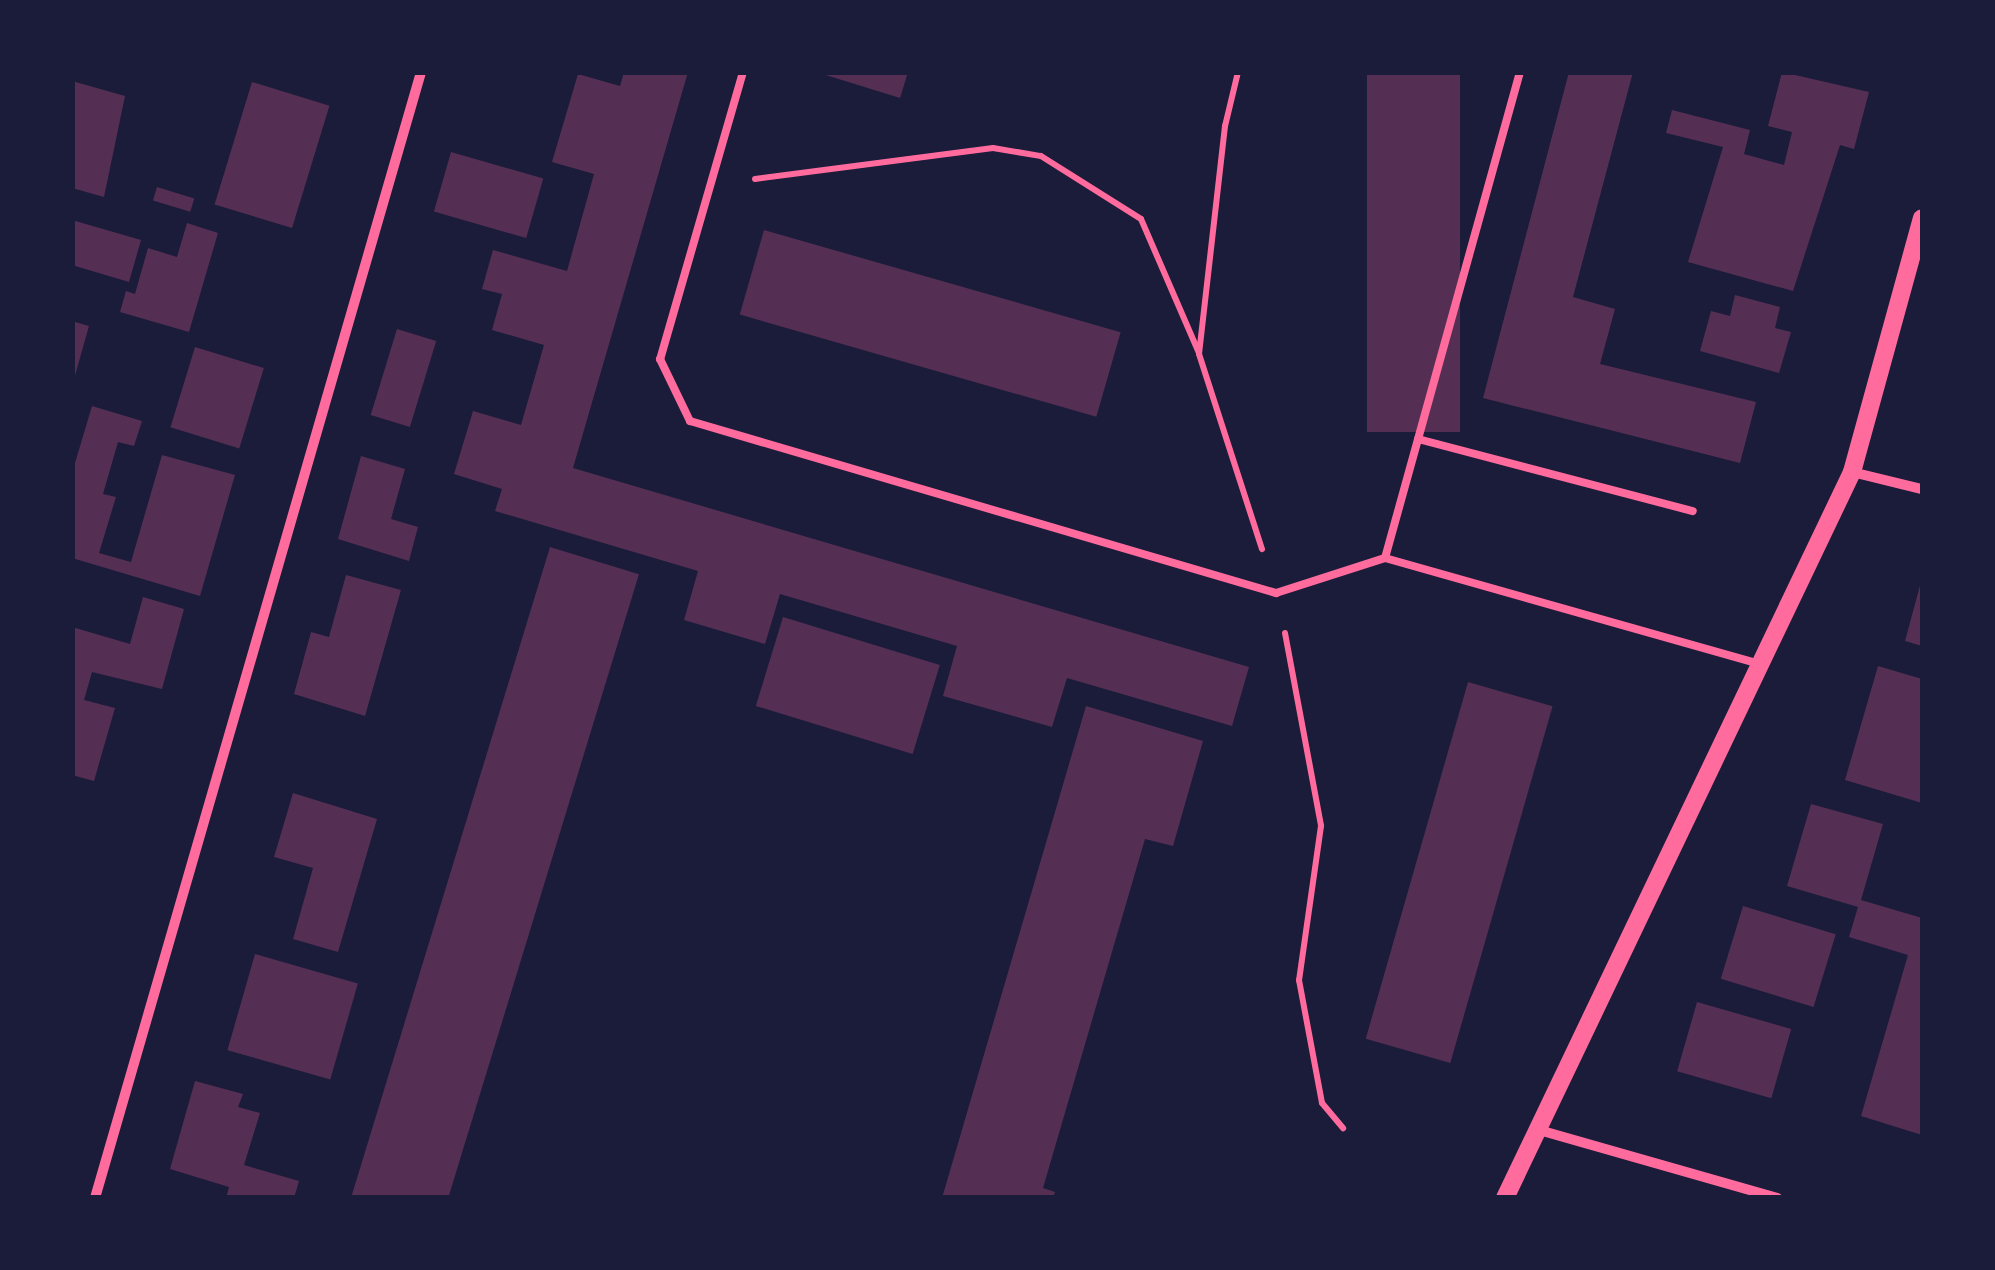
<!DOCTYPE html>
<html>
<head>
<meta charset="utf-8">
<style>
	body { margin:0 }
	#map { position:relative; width:1995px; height:1270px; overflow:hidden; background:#1b1b3a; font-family:Manrope,sans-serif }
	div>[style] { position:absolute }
	.building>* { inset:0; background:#542f53; transform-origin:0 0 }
	.path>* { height:6px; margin:-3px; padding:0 3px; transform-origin:3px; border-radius:3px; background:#ff6b9d }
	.service>* { height:8px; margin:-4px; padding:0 4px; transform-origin:4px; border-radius:4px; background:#ff6b9d }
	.minor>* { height:10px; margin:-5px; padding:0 5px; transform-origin:5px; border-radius:5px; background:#ff6b9d }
	.tertiary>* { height:18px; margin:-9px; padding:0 9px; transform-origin:9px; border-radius:9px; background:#ff6b9d }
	span { translate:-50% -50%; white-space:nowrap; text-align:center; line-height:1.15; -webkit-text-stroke:10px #1b1b3a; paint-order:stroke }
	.frame { position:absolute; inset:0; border:75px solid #1b1b3a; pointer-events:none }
</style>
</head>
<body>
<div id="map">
	<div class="building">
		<i style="clip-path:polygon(624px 72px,688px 72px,573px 468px,1249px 667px,1232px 726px,1067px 678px,1052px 727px,943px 696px,957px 646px,780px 594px,765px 644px,684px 620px,698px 571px,495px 511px,502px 489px,454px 474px,473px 411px,521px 425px,544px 345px,492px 330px,502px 294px,482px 289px,493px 250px,567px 271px,594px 174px,552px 162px,578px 74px,620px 86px)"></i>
		<i style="clip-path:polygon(816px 72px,908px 72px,900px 98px)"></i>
		<i style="left:1367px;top:72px;width:93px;height:360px"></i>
		<i style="clip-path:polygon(1569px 72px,1633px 72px,1573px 297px,1615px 309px,1600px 364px,1756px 402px,1740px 463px,1483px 398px)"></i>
		<i style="clip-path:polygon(1782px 72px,1869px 92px,1854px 149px,1840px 145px,1793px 291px,1688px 262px,1723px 147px,1666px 133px,1672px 110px,1750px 130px,1744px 154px,1784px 165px,1792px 132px,1768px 126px)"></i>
		<i style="clip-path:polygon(72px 81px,125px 96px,104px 197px,72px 188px)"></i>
		<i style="left:252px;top:82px;width:81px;height:128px;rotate:17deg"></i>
		<i style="left:451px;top:152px;width:96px;height:62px;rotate:16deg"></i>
		<i style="left:157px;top:187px;width:39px;height:14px;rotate:17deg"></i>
		<i style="clip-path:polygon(72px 220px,141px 240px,129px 282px,72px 265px)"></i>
		<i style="clip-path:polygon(187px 223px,218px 233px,189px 332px,120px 312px,126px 291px,135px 294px,148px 248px,177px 257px)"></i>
		<i style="left:764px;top:230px;width:371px;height:88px;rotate:16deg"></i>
		<i style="clip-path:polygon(1735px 295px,1780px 307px,1775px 328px,1791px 332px,1779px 373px,1700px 351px,1711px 311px,1730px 316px)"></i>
		<i style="clip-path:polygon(72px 321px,89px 326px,74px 379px,72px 379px)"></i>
		<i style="left:397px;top:329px;width:41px;height:90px;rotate:17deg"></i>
		<i style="left:195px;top:347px;width:72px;height:84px;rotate:17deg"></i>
		<i style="clip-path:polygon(92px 406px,142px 421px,134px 446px,118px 442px,103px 494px,116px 497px,99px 553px,131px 562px,162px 455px,235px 475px,200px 596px,72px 558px,72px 473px)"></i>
		<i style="clip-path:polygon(361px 456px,405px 469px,391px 519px,418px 527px,409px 561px,338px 539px)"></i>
		<i style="left:550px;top:547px;width:93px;height:678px;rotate:17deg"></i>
		<i style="clip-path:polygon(346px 575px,401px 590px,365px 716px,294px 694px,311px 632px,329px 637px)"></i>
		<i style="clip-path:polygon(1921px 582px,1922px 582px,1922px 646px,1905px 641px)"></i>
		<i style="clip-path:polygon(143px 597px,184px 609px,162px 689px,92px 672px,84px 700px,115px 708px,94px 781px,72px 775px,72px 627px,130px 644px)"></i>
		<i style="left:783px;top:617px;width:164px;height:93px;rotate:17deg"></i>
		<i style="clip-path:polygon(1878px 666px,1922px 679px,1922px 803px,1845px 780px)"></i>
		<i style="left:1468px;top:682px;width:88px;height:371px;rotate:16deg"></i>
		<i style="clip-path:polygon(1086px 706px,1203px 741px,1173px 846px,1145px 839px,1043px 1188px,1055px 1192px,1053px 1198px,942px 1198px)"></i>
		<i style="clip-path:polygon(293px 793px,377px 819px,338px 952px,293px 939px,313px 868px,274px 857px)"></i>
		<i style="clip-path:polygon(1811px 804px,1883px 824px,1861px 900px,1922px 918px,1922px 1135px,1861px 1116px,1908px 955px,1849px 937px,1858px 907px,1787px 886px)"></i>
		<i style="left:1743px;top:906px;width:97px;height:76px;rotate:17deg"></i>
		<i style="left:255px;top:954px;width:107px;height:100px;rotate:16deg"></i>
		<i style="left:1697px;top:1002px;width:98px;height:72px;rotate:16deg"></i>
		<i style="clip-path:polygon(195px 1081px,243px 1094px,238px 1107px,260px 1113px,244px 1165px,299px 1181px,294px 1198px,226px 1198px,229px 1187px,170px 1169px)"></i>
	</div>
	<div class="path">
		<i style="left:1238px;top:72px;width:56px;rotate:103.5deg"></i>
		<i style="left:1225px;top:126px;width:229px;rotate:96.5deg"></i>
		<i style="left:1199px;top:354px;width:205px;rotate:72.1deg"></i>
		<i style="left:755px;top:179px;width:240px;rotate:-7.4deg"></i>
		<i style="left:993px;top:148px;width:49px;rotate:9.5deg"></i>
		<i style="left:1041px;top:156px;width:118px;rotate:32.2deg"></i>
		<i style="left:1141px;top:219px;width:146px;rotate:66.6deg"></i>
		<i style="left:1285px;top:633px;width:196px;rotate:79.4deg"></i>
		<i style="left:1321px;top:826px;width:156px;rotate:98.1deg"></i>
		<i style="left:1299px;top:980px;width:125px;rotate:79.4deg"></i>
		<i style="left:1322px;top:1103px;width:33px;rotate:50deg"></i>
	</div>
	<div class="service">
		<i style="left:743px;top:72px;width:299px;rotate:106.1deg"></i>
		<i style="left:660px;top:359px;width:69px;rotate:64.2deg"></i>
		<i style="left:690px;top:421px;width:611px;rotate:16.36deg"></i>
		<i style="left:1276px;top:593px;width:114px;rotate:-17.8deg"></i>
		<i style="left:1385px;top:558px;width:389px;rotate:15.8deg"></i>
		<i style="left:1418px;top:439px;width:284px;rotate:14.7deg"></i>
		<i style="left:1385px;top:558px;width:504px;rotate:-74.48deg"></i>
	</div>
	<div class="minor">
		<i style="left:1852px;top:472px;width:72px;rotate:13.7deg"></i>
		<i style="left:1539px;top:1130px;width:248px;rotate:15.9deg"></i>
		<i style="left:95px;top:1198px;width:1172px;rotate:-73.85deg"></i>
	</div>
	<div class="tertiary">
		<i style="left:1505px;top:1198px;width:805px;rotate:-64.45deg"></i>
		<i style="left:1852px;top:472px;width:263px;rotate:-74.6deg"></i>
	</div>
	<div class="frame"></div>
</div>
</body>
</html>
